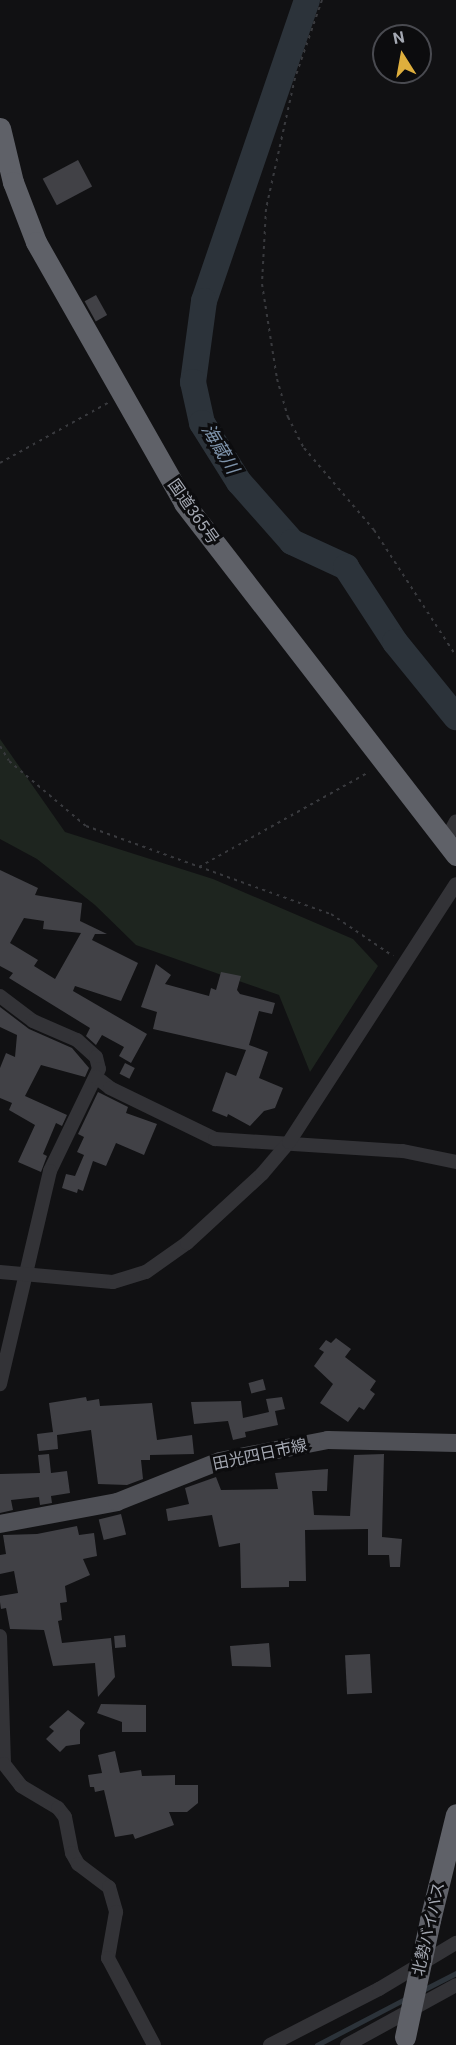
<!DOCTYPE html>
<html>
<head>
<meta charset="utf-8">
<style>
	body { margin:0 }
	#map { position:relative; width:456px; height:2045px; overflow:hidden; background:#111113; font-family:Roboto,"Noto Sans JP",sans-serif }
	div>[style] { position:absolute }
	.green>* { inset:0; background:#1e251f }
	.stream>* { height:4.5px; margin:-2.25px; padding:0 2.25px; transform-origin:2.25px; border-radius:2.25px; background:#2c333a }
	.river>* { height:26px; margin:-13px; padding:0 13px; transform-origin:13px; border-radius:13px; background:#2c333a }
	.building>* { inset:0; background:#414146; transform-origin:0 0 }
	.path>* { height:2px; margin-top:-1px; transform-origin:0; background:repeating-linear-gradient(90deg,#393a3e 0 3px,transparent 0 7.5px) }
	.minor>* { height:14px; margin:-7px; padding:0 7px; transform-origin:7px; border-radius:7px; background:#333337 }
	.major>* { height:18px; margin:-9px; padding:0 9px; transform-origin:9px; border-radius:9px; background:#4f5056 }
	.highway>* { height:21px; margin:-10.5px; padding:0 10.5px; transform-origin:10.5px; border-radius:10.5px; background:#5f6168 }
	.highway-bridge>* { height:21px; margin:-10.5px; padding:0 10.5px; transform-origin:10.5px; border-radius:10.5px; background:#5f6168 }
	span { translate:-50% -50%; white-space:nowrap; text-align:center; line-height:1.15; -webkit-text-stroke:6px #0c0c0e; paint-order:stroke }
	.street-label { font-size:16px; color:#a4a8b2 }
	.water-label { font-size:18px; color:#7e93aa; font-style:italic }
	.north { position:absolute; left:372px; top:24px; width:60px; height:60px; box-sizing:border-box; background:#0c0c0e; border:2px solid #494a50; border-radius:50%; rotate:349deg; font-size:16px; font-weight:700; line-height:24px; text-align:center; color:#a4a8b2 }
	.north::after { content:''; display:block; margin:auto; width:21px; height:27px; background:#dfaf3d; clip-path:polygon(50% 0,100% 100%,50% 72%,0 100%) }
</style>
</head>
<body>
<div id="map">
	<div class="green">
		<i style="clip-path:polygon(0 739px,65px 832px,213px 879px,353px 939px,378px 966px,310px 1072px,279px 995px,136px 945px,95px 905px,37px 859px,0 839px)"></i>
	</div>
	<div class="stream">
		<i style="left:421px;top:1991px;width:39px;rotate:-27deg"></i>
		<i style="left:317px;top:2045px;width:99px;rotate:-27.6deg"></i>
	</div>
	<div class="river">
		<i style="left:307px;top:0;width:318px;rotate:108.9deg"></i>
		<i style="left:204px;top:301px;width:82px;rotate:97.7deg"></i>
		<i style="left:193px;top:382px;width:42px;rotate:77.6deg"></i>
		<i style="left:202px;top:423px;width:70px;rotate:57.9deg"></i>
		<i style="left:239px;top:482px;width:80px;rotate:48.5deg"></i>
		<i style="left:292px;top:542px;width:60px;rotate:24.8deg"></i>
		<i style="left:346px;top:567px;width:90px;rotate:56.8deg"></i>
		<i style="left:395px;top:642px;width:97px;rotate:50.9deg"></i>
	</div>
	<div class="building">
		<i style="left:78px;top:160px;width:30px;height:40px;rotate:62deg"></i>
		<i style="left:96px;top:295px;width:23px;height:13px;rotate:61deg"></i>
		<i style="clip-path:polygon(evenodd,0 870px,38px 888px,35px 895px,82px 903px,80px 921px,107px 934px,95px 934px,92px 940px,138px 963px,121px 1001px,75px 986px,73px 991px,147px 1034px,131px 1063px,119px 1056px,124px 1047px,102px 1035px,96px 1045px,86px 1036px,90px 1028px,9px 978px,13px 973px,0 966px,0 870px,24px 918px,44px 921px,43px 929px,81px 933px,55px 979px,34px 966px,38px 960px,10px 943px,24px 918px)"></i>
		<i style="clip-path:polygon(156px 964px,171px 975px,165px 984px,209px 996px,211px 988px,216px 990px,221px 972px,241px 976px,237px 990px,240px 994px,275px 1003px,272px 1014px,259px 1011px,249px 1045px,268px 1052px,259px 1078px,283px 1088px,275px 1108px,264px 1111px,250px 1126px,228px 1114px,227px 1117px,212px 1111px,226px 1072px,236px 1076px,246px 1050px,153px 1029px,157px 1012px,141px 1007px)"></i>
		<i style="clip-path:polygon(0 1007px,29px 1029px,72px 1048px,89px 1068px,85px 1077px,41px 1065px,25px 1096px,67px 1115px,62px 1126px,56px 1123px,43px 1154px,47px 1156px,41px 1172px,18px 1162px,35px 1125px,9px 1110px,12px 1103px,0 1098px,0 1068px,6px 1053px,15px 1057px,17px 1035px,0 1027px)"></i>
		<i style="left:125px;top:1063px;width:11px;height:12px;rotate:27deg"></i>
		<i style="clip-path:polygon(98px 1092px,128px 1107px,126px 1113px,157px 1124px,144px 1155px,116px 1143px,106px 1166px,93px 1161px,83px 1191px,78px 1189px,77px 1193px,62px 1188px,66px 1174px,75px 1176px,84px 1155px,77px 1152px,84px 1137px,78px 1134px)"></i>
		<i style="clip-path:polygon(336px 1338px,351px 1349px,345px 1357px,376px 1381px,370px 1390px,375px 1394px,364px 1410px,359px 1407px,348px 1422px,320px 1403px,333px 1384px,314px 1366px,324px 1352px,319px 1349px,326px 1340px,331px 1343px)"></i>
		<i style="left:263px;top:1379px;width:11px;height:15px;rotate:75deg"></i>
		<i style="clip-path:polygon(86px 1397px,87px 1401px,99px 1399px,100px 1406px,152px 1403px,157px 1440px,192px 1435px,194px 1454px,150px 1455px,150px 1460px,141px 1460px,143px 1479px,127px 1485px,98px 1484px,91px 1430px,57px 1435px,58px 1449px,39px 1451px,37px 1434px,53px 1432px,49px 1403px)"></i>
		<i style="clip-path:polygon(282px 1397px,285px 1409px,275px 1411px,278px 1425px,245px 1432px,246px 1437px,233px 1440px,228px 1421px,194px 1424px,191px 1402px,241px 1401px,243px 1418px,269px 1412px,266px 1399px)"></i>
		<i style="clip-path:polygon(49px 1454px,51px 1473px,67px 1471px,70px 1493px,51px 1496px,52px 1503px,40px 1505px,39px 1497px,11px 1500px,13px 1510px,0 1513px,0 1474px,40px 1473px,38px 1455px)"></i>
		<i style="clip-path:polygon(384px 1454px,382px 1537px,402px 1539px,400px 1567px,390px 1567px,389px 1555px,368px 1555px,368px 1529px,305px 1530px,306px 1581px,289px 1581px,289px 1587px,241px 1588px,240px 1543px,219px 1547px,212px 1515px,168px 1521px,166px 1509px,189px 1504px,185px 1488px,216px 1477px,221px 1490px,278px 1489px,275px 1473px,328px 1469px,327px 1491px,312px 1491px,314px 1515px,350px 1516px,354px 1455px)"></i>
		<i style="left:121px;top:1514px;width:21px;height:23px;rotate:76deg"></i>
		<i style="clip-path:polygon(77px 1526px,79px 1535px,94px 1533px,97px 1556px,83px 1559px,90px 1575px,65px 1586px,67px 1602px,60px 1603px,62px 1620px,58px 1621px,62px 1643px,111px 1638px,115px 1677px,98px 1697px,95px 1663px,53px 1666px,44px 1630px,10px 1629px,6px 1608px,1px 1609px,0 1602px,0 1596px,18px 1593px,14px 1571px,0 1574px,0 1555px,6px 1554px,3px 1535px,37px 1534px)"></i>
		<i style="left:125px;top:1635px;width:12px;height:11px;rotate:85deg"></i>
		<i style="clip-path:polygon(269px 1643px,271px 1667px,232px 1666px,230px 1646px)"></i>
		<i style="left:370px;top:1654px;width:39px;height:25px;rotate:87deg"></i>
		<i style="clip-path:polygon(101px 1704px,146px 1705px,146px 1732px,122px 1732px,122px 1722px,97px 1713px)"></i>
		<i style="clip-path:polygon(68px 1710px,85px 1723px,80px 1730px,80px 1744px,66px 1746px,60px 1752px,46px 1739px,54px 1731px,49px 1727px)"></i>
		<i style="clip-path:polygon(115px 1751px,120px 1773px,141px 1770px,142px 1776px,175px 1775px,175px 1785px,198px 1785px,198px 1803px,187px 1812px,169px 1812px,174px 1825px,135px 1839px,133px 1834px,115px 1837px,104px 1790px,95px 1792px,94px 1787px,90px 1787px,88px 1775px,102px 1773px,98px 1755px)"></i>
	</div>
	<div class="path">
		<i style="left:322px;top:0;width:83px;rotate:109.1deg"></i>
		<i style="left:295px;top:78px;width:134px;rotate:102.5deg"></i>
		<i style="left:266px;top:209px;width:75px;rotate:93.1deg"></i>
		<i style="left:262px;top:284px;width:96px;rotate:81deg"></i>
		<i style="left:277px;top:379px;width:40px;rotate:74deg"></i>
		<i style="left:288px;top:417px;width:35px;rotate:63deg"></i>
		<i style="left:304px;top:448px;width:108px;rotate:49.5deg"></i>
		<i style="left:374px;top:530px;width:150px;rotate:56.9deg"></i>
		<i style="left:0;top:463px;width:124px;rotate:-29.1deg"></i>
		<i style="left:0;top:746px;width:17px;rotate:59deg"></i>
		<i style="left:9px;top:761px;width:101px;rotate:40.2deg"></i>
		<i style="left:86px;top:826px;width:260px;rotate:19.8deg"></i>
		<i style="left:331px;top:914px;width:75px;rotate:34.1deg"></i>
		<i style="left:199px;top:867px;width:195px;rotate:-29.2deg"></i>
	</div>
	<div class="minor">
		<i style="left:446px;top:840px;width:21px;rotate:-62deg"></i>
		<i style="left:0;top:996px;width:41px;rotate:37.1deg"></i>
		<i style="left:33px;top:1021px;width:48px;rotate:23.4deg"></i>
		<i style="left:77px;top:1040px;width:25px;rotate:42deg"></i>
		<i style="left:96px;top:1057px;width:12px;rotate:76deg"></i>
		<i style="left:99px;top:1069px;width:113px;rotate:115.7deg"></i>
		<i style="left:50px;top:1171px;width:219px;rotate:103.2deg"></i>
		<i style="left:96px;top:1077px;width:18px;rotate:38deg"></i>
		<i style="left:110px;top:1088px;width:117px;rotate:25.9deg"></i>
		<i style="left:215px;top:1139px;width:188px;rotate:3.7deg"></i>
		<i style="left:403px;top:1151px;width:54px;rotate:11.7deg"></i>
		<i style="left:0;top:1272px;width:113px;rotate:5.1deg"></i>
		<i style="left:113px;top:1282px;width:34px;rotate:-17deg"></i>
		<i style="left:146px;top:1272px;width:50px;rotate:-35.3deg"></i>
		<i style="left:187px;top:1243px;width:102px;rotate:-42.6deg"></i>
		<i style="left:262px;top:1174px;width:42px;rotate:-49.8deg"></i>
		<i style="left:289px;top:1142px;width:307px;rotate:-57.1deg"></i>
		<i style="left:0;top:1636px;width:128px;rotate:88.2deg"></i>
		<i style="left:4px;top:1764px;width:28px;rotate:52deg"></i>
		<i style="left:21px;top:1786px;width:43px;rotate:30.7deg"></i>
		<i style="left:58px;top:1808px;width:11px;rotate:52deg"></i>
		<i style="left:65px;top:1817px;width:37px;rotate:79deg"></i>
		<i style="left:72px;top:1853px;width:13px;rotate:61deg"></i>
		<i style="left:78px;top:1864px;width:39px;rotate:37deg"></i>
		<i style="left:109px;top:1887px;width:26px;rotate:74deg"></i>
		<i style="left:116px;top:1912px;width:47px;rotate:99.9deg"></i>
		<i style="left:108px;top:1958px;width:98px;rotate:62.1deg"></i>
		<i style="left:270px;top:2045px;width:123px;rotate:-27.2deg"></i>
		<i style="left:379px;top:1989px;width:90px;rotate:-30.9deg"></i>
		<i style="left:347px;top:2045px;width:124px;rotate:-28.8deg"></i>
	</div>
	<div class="major">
		<i style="left:0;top:1524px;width:119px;rotate:-10.6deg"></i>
		<i style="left:117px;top:1502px;width:111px;rotate:-21.7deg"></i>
		<i style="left:220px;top:1461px;width:110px;rotate:-11deg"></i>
		<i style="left:328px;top:1440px;width:128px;rotate:1.3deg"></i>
	</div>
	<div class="highway">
		<i style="left:0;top:128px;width:56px;rotate:76.5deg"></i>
		<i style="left:13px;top:182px;width:64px;rotate:69deg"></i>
		<i style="left:36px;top:242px;width:300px;rotate:60.4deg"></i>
		<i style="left:184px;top:503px;width:445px;rotate:52.3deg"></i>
		<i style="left:430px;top:1920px;width:109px;rotate:-76.2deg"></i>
	</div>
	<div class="highway-bridge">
		<i style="left:405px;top:2037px;width:120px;rotate:-77.9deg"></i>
	</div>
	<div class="street-label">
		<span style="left:193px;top:512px;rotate:55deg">国道365号</span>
		<span style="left:260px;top:1455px;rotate:-12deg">田光四日市線</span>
		<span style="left:429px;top:1929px;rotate:-77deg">北勢バイパス</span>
	</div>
	<div class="water-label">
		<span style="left:220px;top:449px;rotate:59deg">海蔵川</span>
	</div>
	<div class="north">N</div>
</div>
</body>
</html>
